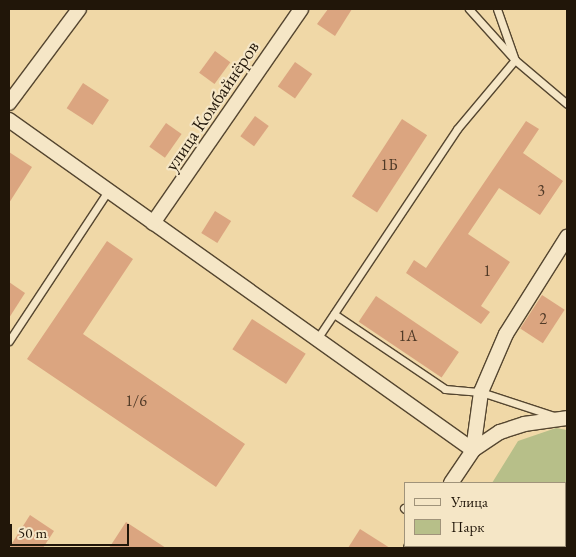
<!DOCTYPE html>
<html>
<head>
<meta charset="utf-8">
<style>
	body { margin:0 }
	#map { position:relative; width:576px; height:557px; overflow:hidden; background:#f0d8a7; font-family:"EB Garamond",serif }
	div>[style] { position:absolute }
	.green>* { inset:0; background:#b7bf89 }
	.building>* { inset:0; background:#dba580; transform-origin:0 0 }
	.roads { filter:drop-shadow(1px 0 #554630) drop-shadow(-1px 0 #554630) drop-shadow(0 1px #554630) drop-shadow(0 -1px #554630) }
	.service>* { height:7px; margin:-3.5px; padding:0 3.5px; transform-origin:3.5px; border-radius:3.5px; background:#f5e6c6 }
	.minor>* { height:14px; margin:-7px; padding:0 7px; transform-origin:7px; border-radius:7px; background:#f5e6c6 }
	span { translate:-50% -50%; white-space:nowrap; text-align:center; line-height:1.15; -webkit-text-stroke:4.5px #f5e6c6; paint-order:stroke }
	.number-label { font-size:16px; color:#503a27 }
	.number-label span { -webkit-text-stroke-width:0 }
	.street-label { font-size:19px; color:#211609 }
	.frame { position:absolute; inset:0; border:10px solid #211609; pointer-events:none }
	.legend { position:absolute; left:404px; top:482px; width:162px; height:65px; box-sizing:border-box; background:#f5e6c6; border:1px solid #a0937a; margin:0; padding:6px 9px; list-style:none; font-size:15px; color:#211609 }
	.legend li { display:flex; align-items:center; gap:10px; height:25px }
	.legend b { width:25px; border:1px solid #a0937a }
	.scale { position:absolute; left:10px; top:524px; width:119px; height:22px; box-sizing:border-box; border:2px solid #211609; border-top:0; padding-left:6px; font-size:15px; line-height:18px; white-space:nowrap; color:#211609; -webkit-text-stroke:4px #f5e6c6; paint-order:stroke }
</style>
</head>
<body>
<div id="map">
	<div class="green">
		<i style="clip-path:polygon(556px 428px,567px 430px,567px 548px,521px 548px,518px 546px,565px 546px,565px 483px,492px 483px,518px 441px)"></i>
	</div>
	<div class="building">
		<i style="clip-path:polygon(328px 9px,352px 9px,335px 36px,317px 24px)"></i>
		<i style="left:215px;top:51px;width:19px;height:27px;rotate:36deg"></i>
		<i style="left:295px;top:62px;width:21px;height:30px;rotate:35deg"></i>
		<i style="left:83px;top:83px;width:31px;height:30px;rotate:33deg"></i>
		<i style="left:255px;top:116px;width:17px;height:25px;rotate:36deg"></i>
		<i style="left:402px;top:119px;width:30px;height:92px;rotate:33deg"></i>
		<i style="clip-path:polygon(526px 121px,539px 129px,523px 153px,563px 181px,540px 215px,499px 188px,468px 234px,510px 262px,481px 306px,490px 312px,481px 324px,406px 273px,414px 260px,426px 268px)"></i>
		<i style="left:166px;top:123px;width:19px;height:29px;rotate:35deg"></i>
		<i style="clip-path:polygon(9px 152px,32px 167px,9px 203px)"></i>
		<i style="left:215px;top:211px;width:19px;height:26px;rotate:32deg"></i>
		<i style="clip-path:polygon(107px 241px,133px 259px,83px 334px,245px 444px,216px 487px,27px 359px)"></i>
		<i style="clip-path:polygon(9px 282px,25px 293px,9px 318px)"></i>
		<i style="left:542px;top:295px;width:27px;height:40px;rotate:33deg"></i>
		<i style="left:376px;top:296px;width:100px;height:31px;rotate:34deg"></i>
		<i style="left:252px;top:319px;width:64px;height:36px;rotate:33deg"></i>
		<i style="clip-path:polygon(30px 515px,54px 531px,43px 548px,9px 548px)"></i>
		<i style="clip-path:polygon(126px 522px,166px 548px,109px 548px)"></i>
		<i style="clip-path:polygon(360px 529px,390px 548px,348px 548px)"></i>
	</div>
	<div class="roads">
		<div class="service">
			<i style="left:497px;top:9px;width:54px;rotate:70.6deg"></i>
			<i style="left:515px;top:60px;width:68px;rotate:40.2deg"></i>
			<i style="left:334px;top:314px;width:134px;rotate:34deg"></i>
			<i style="left:445px;top:389px;width:36px;rotate:5deg"></i>
			<i style="left:481px;top:392px;width:77px;rotate:18.2deg"></i>
			<i style="left:317px;top:339px;width:252px;rotate:-56.3deg"></i>
			<i style="left:457px;top:129px;width:90px;rotate:-50deg"></i>
			<i style="left:515px;top:60px;width:69px;rotate:-132deg"></i>
			<i style="left:9px;top:341px;width:180px;rotate:-56.6deg"></i>
			<i style="left:404px;top:508px;width:1px;rotate:45deg"></i>
		</div>
		<div class="minor">
			<i style="left:9px;top:103px;width:117px;rotate:-53.3deg"></i>
			<i style="left:9px;top:120px;width:569px;rotate:35.42deg"></i>
			<i style="left:153px;top:223px;width:260px;rotate:-55.3deg"></i>
			<i style="left:473px;top:450px;width:32px;rotate:-34deg"></i>
			<i style="left:500px;top:432px;width:25px;rotate:-18deg"></i>
			<i style="left:524px;top:424px;width:43px;rotate:-7.9deg"></i>
			<i style="left:451px;top:483px;width:40px;rotate:-56deg"></i>
			<i style="left:473px;top:450px;width:59px;rotate:-82.1deg"></i>
			<i style="left:481px;top:392px;width:63px;rotate:-66.7deg"></i>
			<i style="left:506px;top:334px;width:115px;rotate:-57.8deg"></i>
			<i style="left:411px;top:548px;width:2px;rotate:-63deg"></i>
		</div>
	</div>
	<div class="number-label">
		<span style="left:389px;top:165px">1Б</span>
		<span style="left:541px;top:191px">3</span>
		<span style="left:487px;top:271px">1</span>
		<span style="left:543px;top:319px">2</span>
		<span style="left:408px;top:336px">1А</span>
		<span style="left:136px;top:401px">1/6</span>
	</div>
	<div class="street-label">
		<span style="left:212px;top:106px;rotate:-56deg">улица Комбайнёров</span>
	</div>
	<div class="frame"></div>
	<ul class="legend">
	<li><b style="height:6px;background:#f5e6c6"></b>Улица</li>
	<li><b style="height:14px;background:#b7bf89"></b>Парк</li>
	</ul>
	<div class="scale">50 m</div>
</div>
</body>
</html>
